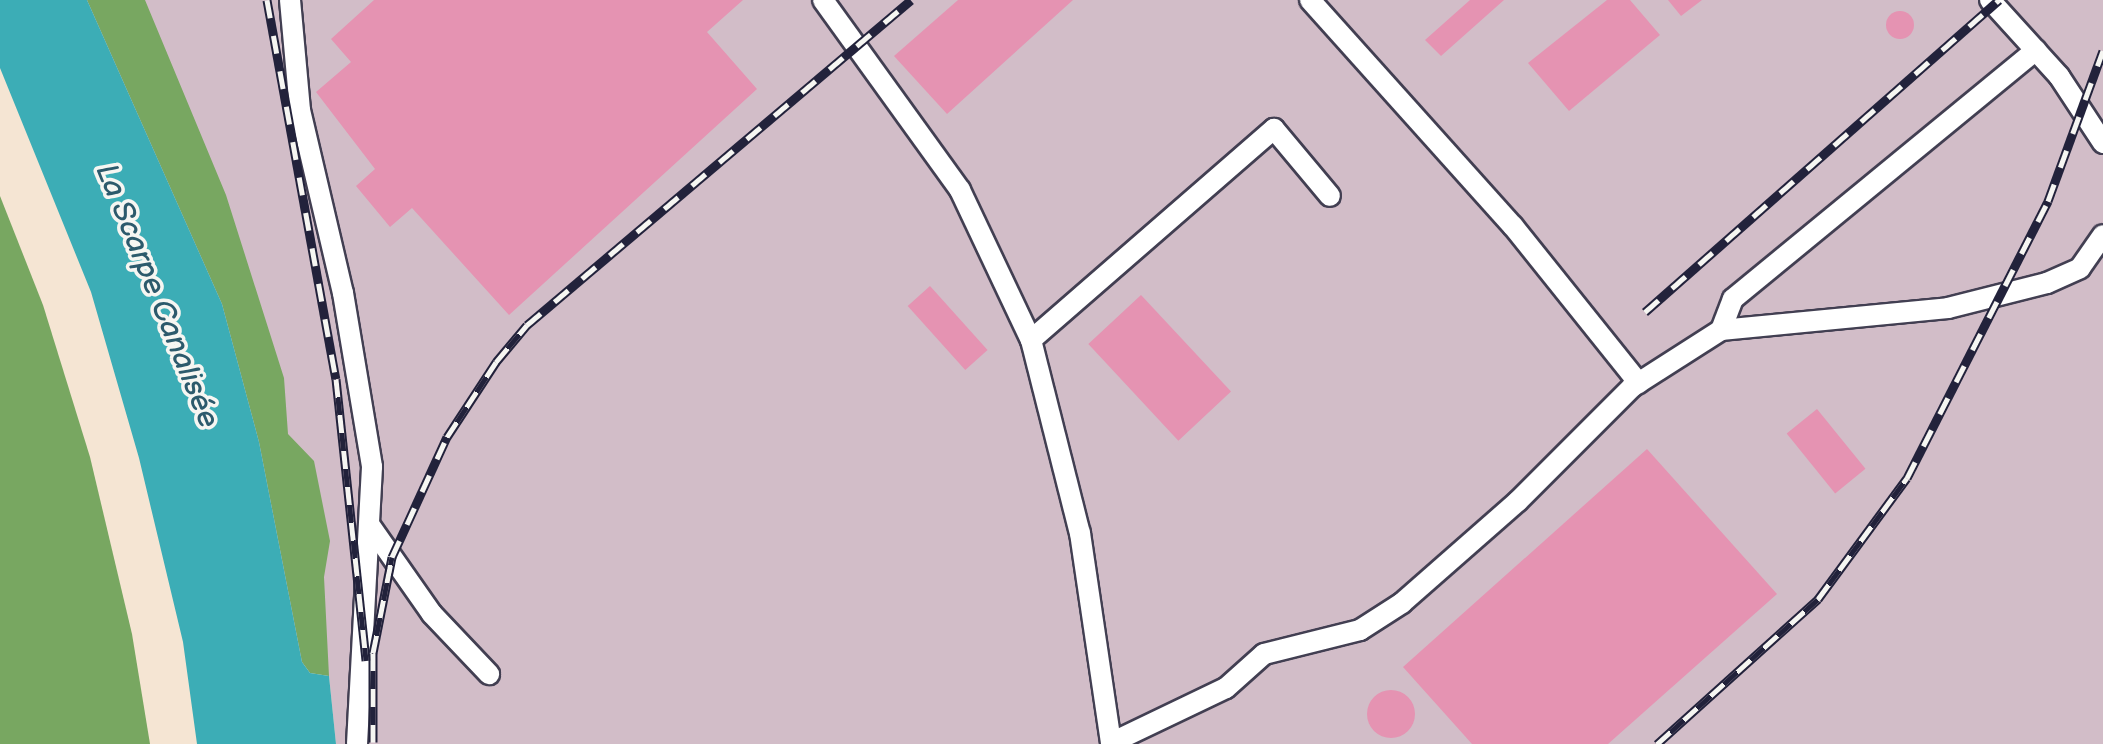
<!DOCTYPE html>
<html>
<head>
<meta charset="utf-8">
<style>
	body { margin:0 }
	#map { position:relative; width:2103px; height:744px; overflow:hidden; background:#f5e5d3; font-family:"Balsamiq Sans",sans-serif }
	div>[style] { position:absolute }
	.industrial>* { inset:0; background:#d2bdc8 }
	.forest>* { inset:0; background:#78a761 }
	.water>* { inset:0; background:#3cadb6 }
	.building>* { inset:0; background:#e593b2; transform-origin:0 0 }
	.round { border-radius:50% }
	.roads { filter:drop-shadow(2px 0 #423f52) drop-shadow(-2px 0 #423f52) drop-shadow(0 2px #423f52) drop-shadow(0 -2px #423f52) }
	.service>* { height:20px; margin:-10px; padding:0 10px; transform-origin:10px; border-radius:10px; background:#fff }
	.rail>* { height:9px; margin-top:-4.5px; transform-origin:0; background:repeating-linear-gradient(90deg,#f6f6f2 0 18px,#22223b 0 36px); box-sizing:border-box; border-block:2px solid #22223b }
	span { translate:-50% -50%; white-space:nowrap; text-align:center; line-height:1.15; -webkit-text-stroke:7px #f6f6f2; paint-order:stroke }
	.water-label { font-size:30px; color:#2c5a6c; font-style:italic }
</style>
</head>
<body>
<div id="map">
	<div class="industrial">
		<i style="clip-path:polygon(87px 0,2103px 0,2103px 744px,336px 744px,329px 676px,302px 662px,259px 442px,222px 304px)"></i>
	</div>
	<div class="forest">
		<i style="clip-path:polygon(87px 0,145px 0,226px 195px,284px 378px,288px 434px,314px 461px,330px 541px,324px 577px,329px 676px,310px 673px,302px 662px,259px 442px,222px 304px)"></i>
		<i style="clip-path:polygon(0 196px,43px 305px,90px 457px,132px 634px,150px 744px,0 744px)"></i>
	</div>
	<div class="water">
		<i style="clip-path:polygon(0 0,87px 0,222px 304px,259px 442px,302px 662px,310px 673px,329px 676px,336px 744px,197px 744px,183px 642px,139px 458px,91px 292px,0 68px)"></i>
	</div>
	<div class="building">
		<i style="clip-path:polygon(374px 0,743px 0,707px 32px,757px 89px,509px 315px,412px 208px,390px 227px,356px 186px,375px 169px,316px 92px,351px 62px,331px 39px)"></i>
		<i style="clip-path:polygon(958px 0,1073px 0,947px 114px,894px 56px)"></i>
		<i style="clip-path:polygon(1470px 0,1504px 0,1441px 56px,1425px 40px)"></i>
		<i style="clip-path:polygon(1607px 0,1630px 0,1660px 35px,1569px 111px,1528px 63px)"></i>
		<i style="clip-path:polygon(1668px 0,1702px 0,1681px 16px)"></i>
		<i class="round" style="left:1886px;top:11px;width:28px;height:28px"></i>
		<i style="left:930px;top:286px;width:86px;height:30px;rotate:48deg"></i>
		<i style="left:1141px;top:295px;width:132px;height:72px;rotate:47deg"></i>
		<i style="left:1817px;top:409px;width:77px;height:39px;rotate:51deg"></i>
		<i style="clip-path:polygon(1647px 449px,1777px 594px,1608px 744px,1472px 744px,1403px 667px)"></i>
		<i class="round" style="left:1367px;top:690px;width:48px;height:48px"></i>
	</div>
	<div class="roads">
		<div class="service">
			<i style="left:290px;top:0;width:110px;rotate:84.8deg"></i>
			<i style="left:300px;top:110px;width:188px;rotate:76.8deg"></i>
			<i style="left:343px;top:293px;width:176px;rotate:80.5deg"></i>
			<i style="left:372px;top:467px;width:277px;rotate:93.1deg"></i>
			<i style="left:823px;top:0;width:234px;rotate:54.2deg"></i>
			<i style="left:960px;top:190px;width:166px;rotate:64.7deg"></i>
			<i style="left:1031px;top:340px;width:199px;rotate:75.8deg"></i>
			<i style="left:1080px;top:533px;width:213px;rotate:81.6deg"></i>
			<i style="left:1310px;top:0;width:304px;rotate:48.1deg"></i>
			<i style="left:1513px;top:226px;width:201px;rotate:51.3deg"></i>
			<i style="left:1990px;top:0;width:103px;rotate:47.8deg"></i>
			<i style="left:2059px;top:76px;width:80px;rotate:56.7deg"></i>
			<i style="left:1721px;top:330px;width:33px;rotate:-69deg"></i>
			<i style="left:1733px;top:299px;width:392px;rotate:-39.4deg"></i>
			<i style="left:1031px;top:340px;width:322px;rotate:-41deg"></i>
			<i style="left:1274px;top:129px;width:87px;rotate:50.1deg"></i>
			<i style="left:371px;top:527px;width:106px;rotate:55deg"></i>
			<i style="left:432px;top:614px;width:83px;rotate:46.5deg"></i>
			<i style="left:1111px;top:743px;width:127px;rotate:-25.6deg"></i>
			<i style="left:1226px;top:688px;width:51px;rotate:-41.8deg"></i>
			<i style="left:1264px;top:654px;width:99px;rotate:-14deg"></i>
			<i style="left:1360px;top:630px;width:50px;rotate:-32.7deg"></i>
			<i style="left:1402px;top:603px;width:154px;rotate:-41.3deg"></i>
			<i style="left:1518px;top:501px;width:161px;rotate:-45deg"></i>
			<i style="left:1632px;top:387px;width:106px;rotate:-32.6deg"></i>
			<i style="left:1721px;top:330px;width:228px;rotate:-5.5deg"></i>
			<i style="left:1948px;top:308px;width:102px;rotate:-14.2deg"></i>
			<i style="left:2047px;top:283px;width:36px;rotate:-24deg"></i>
			<i style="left:2080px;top:268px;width:40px;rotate:-55.1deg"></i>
		</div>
	</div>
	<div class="rail">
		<i style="left:267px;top:0;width:385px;rotate:79.7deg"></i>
		<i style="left:336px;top:379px;width:283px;rotate:83.9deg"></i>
		<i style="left:1645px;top:312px;width:472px;rotate:-41.4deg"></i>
		<i style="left:373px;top:742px;width:89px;rotate:-90deg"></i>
		<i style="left:373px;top:653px;width:98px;rotate:-78.8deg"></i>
		<i style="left:392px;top:557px;width:132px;rotate:-65.4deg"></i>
		<i style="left:447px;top:437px;width:90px;rotate:-56.8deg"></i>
		<i style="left:496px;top:362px;width:48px;rotate:-50deg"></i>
		<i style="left:527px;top:325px;width:503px;rotate:-40.24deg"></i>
		<i style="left:1657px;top:744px;width:217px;rotate:-42deg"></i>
		<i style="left:1818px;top:599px;width:150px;rotate:-53.7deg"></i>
		<i style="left:1907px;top:478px;width:311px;rotate:-63deg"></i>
		<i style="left:2048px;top:201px;width:160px;rotate:-69.9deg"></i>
	</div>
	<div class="water-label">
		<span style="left:157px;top:296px;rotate:68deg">La Scarpe Canalisée</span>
	</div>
</div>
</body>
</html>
